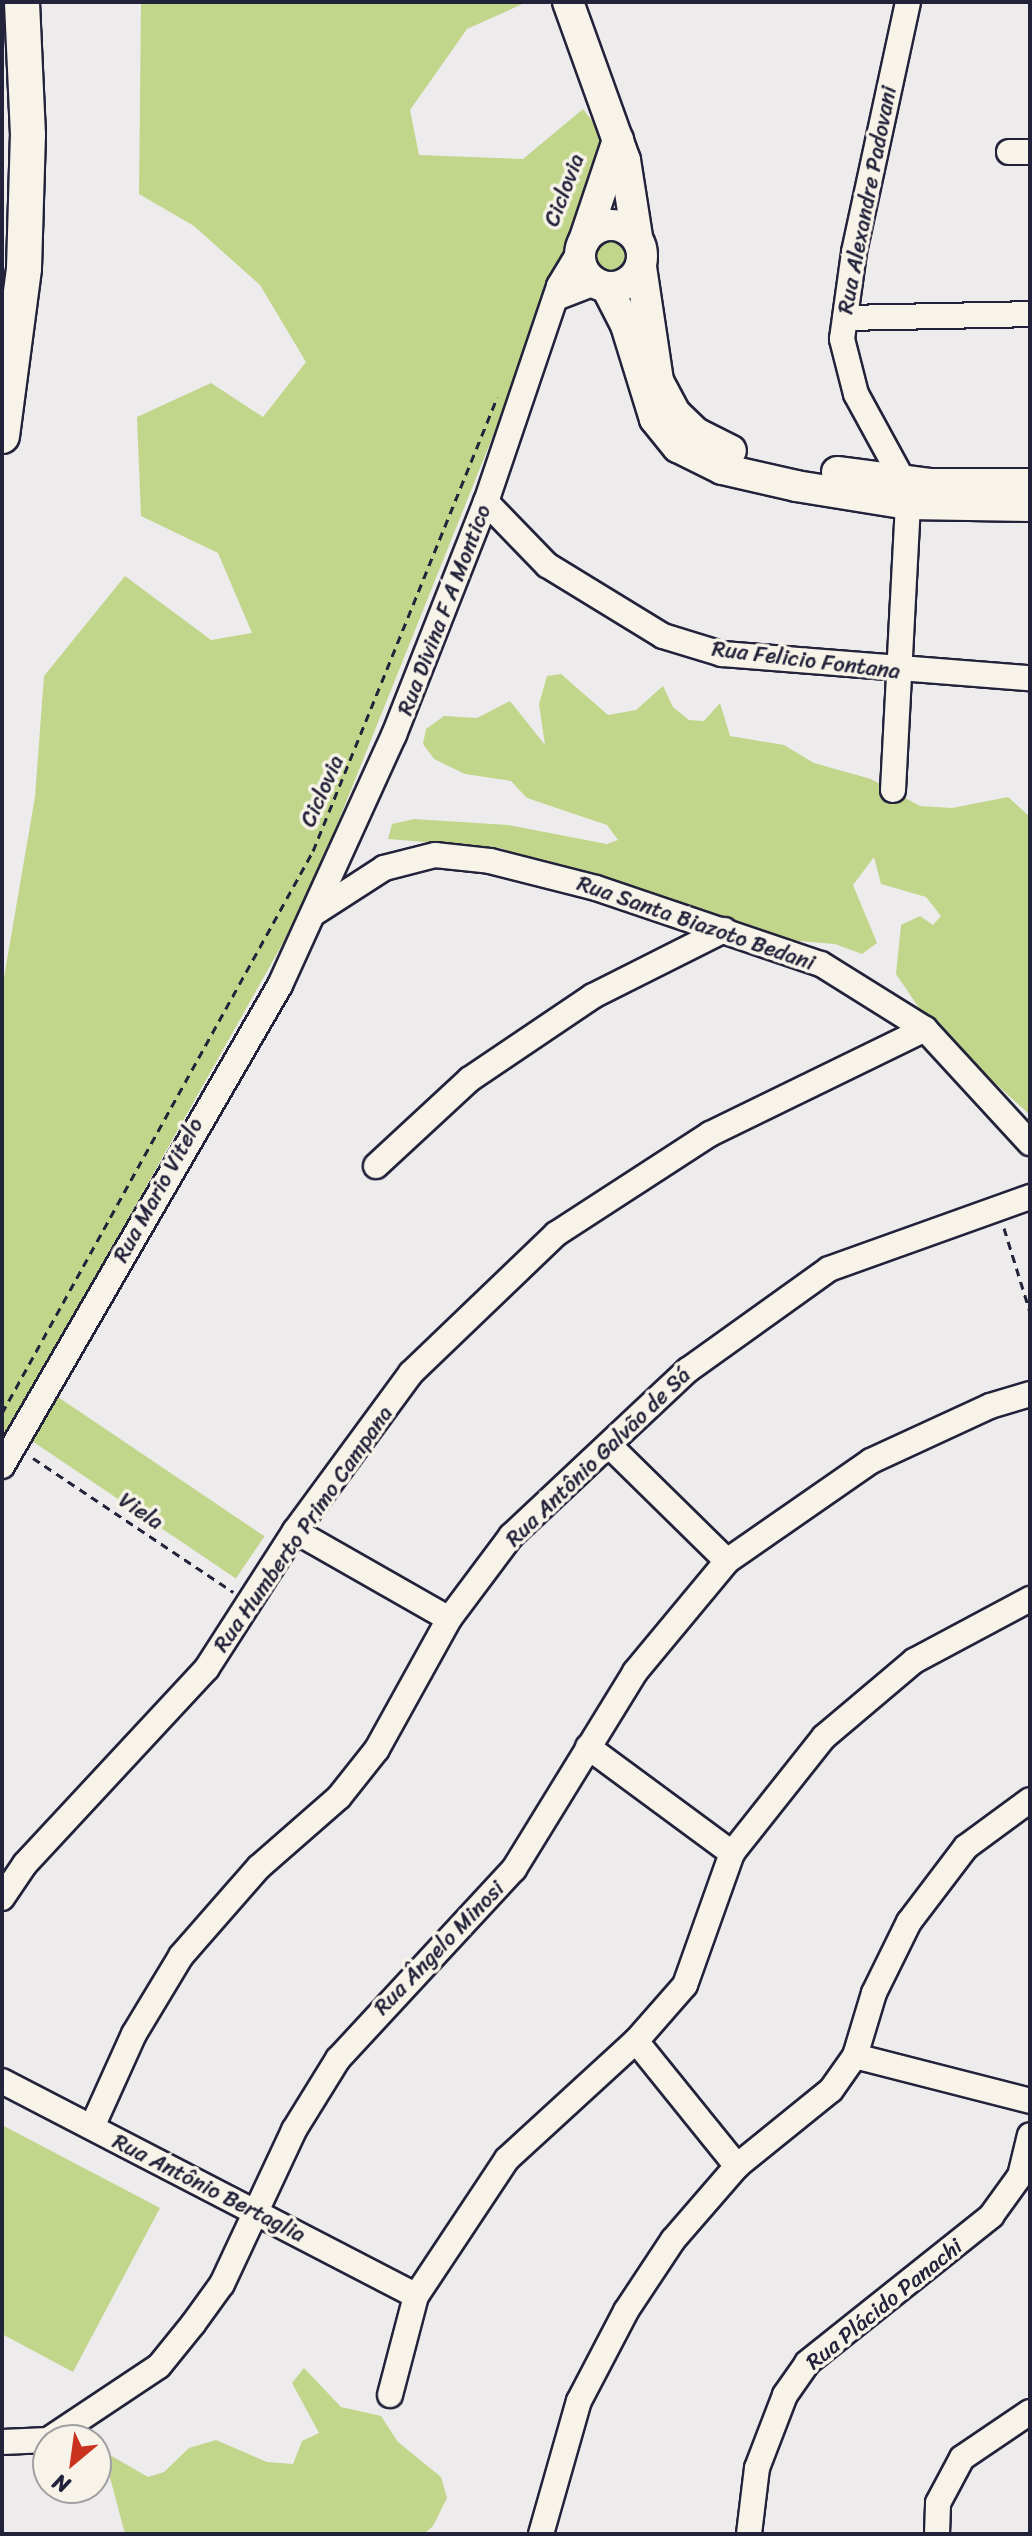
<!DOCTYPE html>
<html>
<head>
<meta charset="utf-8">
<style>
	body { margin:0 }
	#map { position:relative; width:1032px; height:2536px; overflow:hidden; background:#edebec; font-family:Sriracha,sans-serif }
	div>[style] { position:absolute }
	.green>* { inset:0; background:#c1d68b; transform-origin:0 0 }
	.round { border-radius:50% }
	.path>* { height:3px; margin-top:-1.5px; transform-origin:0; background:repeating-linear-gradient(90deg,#22223b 0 8px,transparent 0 14px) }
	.roads { filter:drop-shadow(2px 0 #22223b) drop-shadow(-2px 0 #22223b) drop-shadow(0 2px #22223b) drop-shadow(0 -2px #22223b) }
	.minor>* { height:24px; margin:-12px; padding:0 12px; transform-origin:12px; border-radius:12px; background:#f7f3e8 }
	.major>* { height:30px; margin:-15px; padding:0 15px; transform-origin:15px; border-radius:15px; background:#f7f3e8 }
	.major>.ring { margin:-15px; padding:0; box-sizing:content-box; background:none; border:30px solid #f7f3e8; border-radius:50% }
	.highway>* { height:34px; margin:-17px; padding:0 17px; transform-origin:17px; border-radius:17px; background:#f7f3e8 }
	span { translate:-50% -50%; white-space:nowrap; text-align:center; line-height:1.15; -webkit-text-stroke:7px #f7f3e8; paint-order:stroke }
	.street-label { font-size:22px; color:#22223b }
	.frame { position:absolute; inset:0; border:4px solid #22223b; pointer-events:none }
	.north { position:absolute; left:32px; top:2424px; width:80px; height:80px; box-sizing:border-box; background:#f7f3e8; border:2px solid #a29fa3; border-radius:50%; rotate:209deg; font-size:22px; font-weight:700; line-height:32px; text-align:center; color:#22223b }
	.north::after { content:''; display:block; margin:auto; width:28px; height:36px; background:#c8321e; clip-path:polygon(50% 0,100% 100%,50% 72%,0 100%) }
</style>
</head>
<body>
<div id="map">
	<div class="green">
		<i style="clip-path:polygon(141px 2px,527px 2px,467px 29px,410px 110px,419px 155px,523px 159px,583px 109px,610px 144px,306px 902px,2px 1443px,2px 989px,35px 797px,44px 676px,125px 576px,211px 640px,252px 633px,218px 553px,141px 516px,137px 417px,211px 383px,263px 417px,306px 362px,260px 285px,194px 226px,139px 194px)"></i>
		<i class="round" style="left:593px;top:238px;width:42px;height:42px"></i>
		<i style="clip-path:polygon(561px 674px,608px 715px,636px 710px,663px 686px,673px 707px,689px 720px,704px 721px,720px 703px,730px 736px,784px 745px,814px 763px,871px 779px,920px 806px,952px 808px,1008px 797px,1030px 817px,1030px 1115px,930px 1024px,896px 974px,901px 925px,920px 916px,933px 925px,941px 916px,926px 897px,881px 884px,874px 857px,853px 885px,877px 943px,862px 954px,835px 944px,754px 937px,658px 912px,501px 848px,388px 839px,392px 824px,414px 819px,508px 825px,607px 844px,618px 840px,607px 825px,527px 798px,511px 781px,465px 774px,434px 759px,423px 744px,426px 729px,444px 716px,477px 718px,510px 701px,545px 745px,539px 704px,547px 676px)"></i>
		<i style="left:58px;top:1397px;width:249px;height:51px;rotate:34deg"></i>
		<i style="clip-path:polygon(2px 2125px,160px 2208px,73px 2372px,2px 2334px)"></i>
		<i style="clip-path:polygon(304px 2368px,341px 2407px,381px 2416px,398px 2442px,441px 2477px,447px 2498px,433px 2526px,424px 2534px,125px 2534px,103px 2451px,148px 2477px,164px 2472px,189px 2448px,216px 2440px,267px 2462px,293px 2464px,302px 2441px,319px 2433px,292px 2383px)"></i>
	</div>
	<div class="path">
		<i style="left:1004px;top:1228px;width:88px;rotate:72.8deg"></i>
		<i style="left:2px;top:1413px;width:642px;rotate:-61.04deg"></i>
		<i style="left:313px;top:851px;width:490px;rotate:-67.9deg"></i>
		<i style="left:33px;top:1458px;width:241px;rotate:33.8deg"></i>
	</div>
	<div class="roads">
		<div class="minor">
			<i style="left:1009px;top:152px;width:21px"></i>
			<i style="left:556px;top:298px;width:42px;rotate:-21deg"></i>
			<i style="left:845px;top:318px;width:185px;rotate:-1.2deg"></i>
			<i style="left:486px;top:502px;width:88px;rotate:45.9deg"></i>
			<i style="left:547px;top:565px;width:136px;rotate:31.5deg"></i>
			<i style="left:663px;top:636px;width:62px;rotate:17deg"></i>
			<i style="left:722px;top:654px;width:309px;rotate:4.5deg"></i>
			<i style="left:893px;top:790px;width:286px;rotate:-87deg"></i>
			<i style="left:908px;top:504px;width:22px;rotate:-100deg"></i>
			<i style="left:904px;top:482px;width:100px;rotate:-118.6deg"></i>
			<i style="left:856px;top:394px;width:57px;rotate:-104.3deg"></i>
			<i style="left:842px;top:339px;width:88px;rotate:-82.1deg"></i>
			<i style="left:854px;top:252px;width:256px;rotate:-77.8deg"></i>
			<i style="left:313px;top:914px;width:85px;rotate:-32.9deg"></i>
			<i style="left:384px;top:868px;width:53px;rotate:-14.3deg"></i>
			<i style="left:435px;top:855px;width:55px;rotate:6.2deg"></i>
			<i style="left:490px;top:861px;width:109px;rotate:14.3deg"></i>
			<i style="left:596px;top:888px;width:237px;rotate:18.7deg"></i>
			<i style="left:821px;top:964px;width:123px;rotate:32deg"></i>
			<i style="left:925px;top:1029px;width:155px;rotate:47.4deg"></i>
			<i style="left:376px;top:1166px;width:128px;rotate:-42.8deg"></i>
			<i style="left:470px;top:1079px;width:148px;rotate:-34deg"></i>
			<i style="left:593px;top:996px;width:147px;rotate:-26.7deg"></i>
			<i style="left:610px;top:1446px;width:164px;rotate:44.5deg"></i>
			<i style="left:2px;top:1466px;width:556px;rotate:-59.97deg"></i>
			<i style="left:280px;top:985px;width:275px;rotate:-65.5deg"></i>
			<i style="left:394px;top:735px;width:251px;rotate:-68.5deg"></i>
			<i style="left:486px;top:502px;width:228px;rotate:-71.3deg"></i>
			<i style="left:559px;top:286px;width:41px;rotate:-59deg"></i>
			<i style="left:295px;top:1531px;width:177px;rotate:29.7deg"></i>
			<i style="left:588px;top:1747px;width:179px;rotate:36.4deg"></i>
			<i style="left:2px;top:1898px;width:41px;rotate:-55.9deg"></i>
			<i style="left:25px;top:1864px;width:267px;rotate:-47.1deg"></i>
			<i style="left:207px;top:1668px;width:163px;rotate:-57.3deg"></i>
			<i style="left:295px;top:1531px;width:196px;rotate:-53.7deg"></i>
			<i style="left:411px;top:1373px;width:201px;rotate:-43.8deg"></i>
			<i style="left:556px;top:1234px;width:184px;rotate:-33deg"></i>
			<i style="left:710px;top:1134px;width:239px;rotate:-26deg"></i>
			<i style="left:636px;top:2041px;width:161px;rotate:51.1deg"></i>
			<i style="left:855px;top:2056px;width:181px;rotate:14.4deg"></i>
			<i style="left:2px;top:2081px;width:466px;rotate:27.4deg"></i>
			<i style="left:92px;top:2127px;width:102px;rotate:-65.7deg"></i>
			<i style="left:134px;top:2034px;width:91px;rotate:-58.9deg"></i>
			<i style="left:181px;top:1956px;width:118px;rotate:-48.8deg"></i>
			<i style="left:259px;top:1867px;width:106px;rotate:-41.2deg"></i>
			<i style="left:339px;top:1797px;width:61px;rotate:-51.6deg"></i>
			<i style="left:377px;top:1749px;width:149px;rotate:-61deg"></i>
			<i style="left:449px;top:1619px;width:104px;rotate:-53.2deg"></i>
			<i style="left:511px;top:1536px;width:243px;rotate:-43.2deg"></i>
			<i style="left:688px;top:1370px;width:173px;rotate:-35.6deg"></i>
			<i style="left:829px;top:1269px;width:214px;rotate:-19.7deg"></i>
			<i style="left:390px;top:2395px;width:102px;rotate:-75.3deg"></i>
			<i style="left:416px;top:2296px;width:164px;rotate:-56.4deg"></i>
			<i style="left:507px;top:2159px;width:175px;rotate:-42.5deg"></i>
			<i style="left:636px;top:2041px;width:74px;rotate:-48.8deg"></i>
			<i style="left:685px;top:1985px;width:140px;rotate:-70.4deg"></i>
			<i style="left:732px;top:1853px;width:148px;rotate:-51.6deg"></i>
			<i style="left:824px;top:1737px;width:118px;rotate:-40.2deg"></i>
			<i style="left:914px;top:1661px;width:132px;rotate:-28.1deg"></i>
			<i style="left:48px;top:2440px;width:133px;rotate:-33.7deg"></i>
			<i style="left:159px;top:2366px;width:54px;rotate:-51deg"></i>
			<i style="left:193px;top:2324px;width:49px;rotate:-54.1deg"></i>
			<i style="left:222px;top:2284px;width:170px;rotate:-64.9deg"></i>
			<i style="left:294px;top:2130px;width:84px;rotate:-58.2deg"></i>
			<i style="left:338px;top:2059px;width:259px;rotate:-47.2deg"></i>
			<i style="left:514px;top:1869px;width:231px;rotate:-58.4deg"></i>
			<i style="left:635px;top:1672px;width:144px;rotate:-50.3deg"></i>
			<i style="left:727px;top:1561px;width:175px;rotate:-34.8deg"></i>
			<i style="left:871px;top:1461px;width:131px;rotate:-24.8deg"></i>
			<i style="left:990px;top:1406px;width:42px;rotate:-16.7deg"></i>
			<i style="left:2px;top:2442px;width:46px;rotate:-2.5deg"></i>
			<i style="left:541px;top:2534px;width:138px;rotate:-74.1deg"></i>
			<i style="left:579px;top:2401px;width:102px;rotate:-62.4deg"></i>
			<i style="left:626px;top:2311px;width:85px;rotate:-56.5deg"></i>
			<i style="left:673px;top:2240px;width:98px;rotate:-49.1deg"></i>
			<i style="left:737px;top:2166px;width:121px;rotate:-39deg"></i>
			<i style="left:831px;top:2090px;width:42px;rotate:-54.8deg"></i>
			<i style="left:855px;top:2056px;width:66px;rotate:-73.2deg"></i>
			<i style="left:874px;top:1993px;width:79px;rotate:-63.8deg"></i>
			<i style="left:909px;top:1922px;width:94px;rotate:-52.8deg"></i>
			<i style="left:966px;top:1847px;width:79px;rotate:-36.3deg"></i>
			<i style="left:749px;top:2534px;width:66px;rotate:-83.1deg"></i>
			<i style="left:757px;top:2468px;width:78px;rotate:-69deg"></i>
			<i style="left:785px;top:2395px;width:39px;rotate:-55deg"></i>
			<i style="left:807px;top:2363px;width:236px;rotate:-38.6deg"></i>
			<i style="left:991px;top:2216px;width:49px;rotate:-54.1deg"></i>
			<i style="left:1020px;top:2176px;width:42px;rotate:-76.3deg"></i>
			<i style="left:937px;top:2534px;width:31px;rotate:-88deg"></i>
			<i style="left:938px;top:2503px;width:51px;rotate:-61.9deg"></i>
			<i style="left:962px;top:2458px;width:82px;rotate:-34.1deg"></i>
		</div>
		<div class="major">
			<i style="left:568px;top:2px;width:168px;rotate:70.2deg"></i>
			<i style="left:625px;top:160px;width:78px;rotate:81.1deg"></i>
			<i class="ring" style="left:580px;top:225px;width:32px;height:32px"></i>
			<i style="left:584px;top:241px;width:107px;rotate:-71.4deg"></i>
			<i style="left:641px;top:267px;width:115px;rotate:81.5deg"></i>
			<i style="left:658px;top:381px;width:36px;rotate:62deg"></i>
			<i style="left:675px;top:413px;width:29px;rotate:44deg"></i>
			<i style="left:696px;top:433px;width:39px;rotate:27deg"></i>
			<i style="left:607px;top:288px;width:42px;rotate:62.8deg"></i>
			<i style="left:626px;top:325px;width:98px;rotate:72.9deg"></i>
			<i style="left:655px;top:419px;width:36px;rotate:51deg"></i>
			<i style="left:678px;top:447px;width:49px;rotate:26.6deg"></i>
			<i style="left:722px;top:469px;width:76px;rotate:12.9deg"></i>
			<i style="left:796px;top:486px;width:113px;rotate:9.1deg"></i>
			<i style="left:908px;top:504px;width:122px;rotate:0.9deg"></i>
			<i style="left:837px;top:472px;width:95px;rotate:7.3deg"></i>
			<i style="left:931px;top:484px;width:99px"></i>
		</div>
		<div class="highway">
			<i style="left:2px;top:436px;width:169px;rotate:-82.5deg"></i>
			<i style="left:24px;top:268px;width:133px;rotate:-88.3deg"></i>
			<i style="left:28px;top:135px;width:133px;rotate:-92.6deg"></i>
		</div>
	</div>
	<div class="street-label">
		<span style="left:564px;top:190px;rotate:-69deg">Ciclovia</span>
		<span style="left:867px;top:200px;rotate:-79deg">Rua Alexandre Padovani</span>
		<span style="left:444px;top:610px;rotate:-69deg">Rua Divina F A Montico</span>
		<span style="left:806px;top:660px;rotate:7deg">Rua Felicio Fontana</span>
		<span style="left:322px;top:791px;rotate:-66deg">Ciclovia</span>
		<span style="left:696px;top:923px;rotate:19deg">Rua Santa Biazoto Bedani</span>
		<span style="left:158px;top:1190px;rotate:-61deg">Rua Mario Vitelo</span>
		<span style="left:598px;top:1457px;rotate:-44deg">Rua Antônio Galvão de Sá</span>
		<span style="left:141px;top:1511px;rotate:34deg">Viela</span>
		<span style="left:303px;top:1529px;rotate:-55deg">Rua Humberto Primo Campana</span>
		<span style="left:439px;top:1948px;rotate:-46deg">Rua Ângelo Minosi</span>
		<span style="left:209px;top:2188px;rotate:27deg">Rua Antônio Bertaglia</span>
		<span style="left:884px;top:2304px;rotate:-39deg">Rua Plácido Panachi</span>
	</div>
	<div class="frame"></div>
	<div class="north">N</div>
</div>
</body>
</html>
